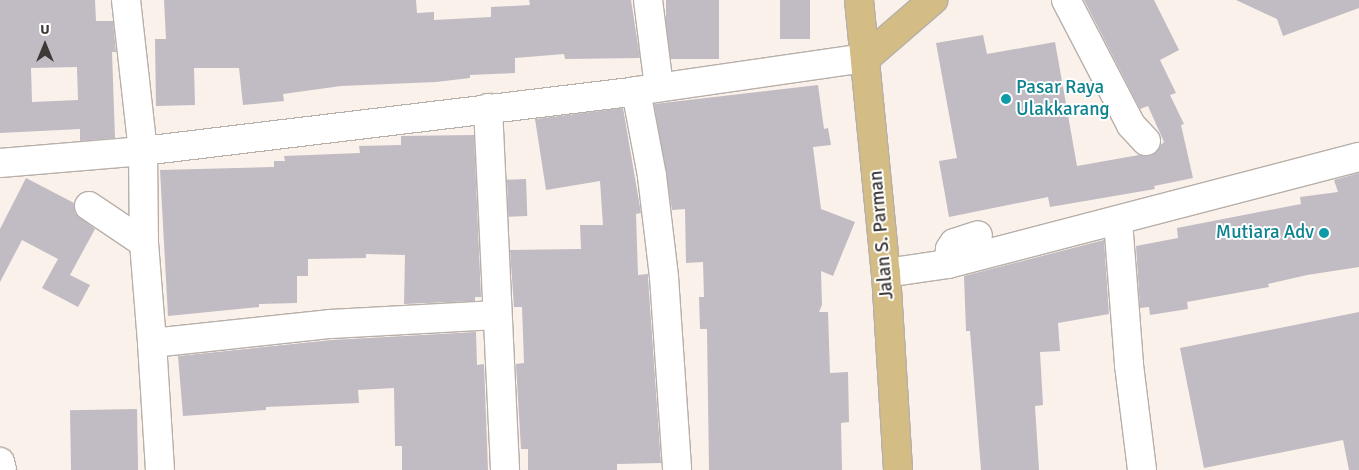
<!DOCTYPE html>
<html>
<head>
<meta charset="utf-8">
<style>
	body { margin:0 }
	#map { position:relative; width:1359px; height:470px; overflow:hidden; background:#faf1ea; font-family:Signika,sans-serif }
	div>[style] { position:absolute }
	.building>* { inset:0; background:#c1bbc3; transform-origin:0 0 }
	.roads { filter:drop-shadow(1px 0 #b7afa9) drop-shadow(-1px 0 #b7afa9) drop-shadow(0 1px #b7afa9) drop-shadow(0 -1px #b7afa9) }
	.minor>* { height:28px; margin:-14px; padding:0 14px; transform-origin:14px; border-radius:14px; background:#fff }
	.major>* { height:28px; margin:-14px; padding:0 14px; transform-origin:14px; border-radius:14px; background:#d4bd85 }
	.dots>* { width:14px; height:14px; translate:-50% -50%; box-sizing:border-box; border:2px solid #fff; border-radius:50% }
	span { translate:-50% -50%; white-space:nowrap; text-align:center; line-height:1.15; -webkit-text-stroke:4px #fff; paint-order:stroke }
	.culture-label { font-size:19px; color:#0d838f }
	.left { translate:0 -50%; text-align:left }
	.right { translate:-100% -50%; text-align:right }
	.street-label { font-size:19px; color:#3c3936 }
	.north { position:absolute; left:20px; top:20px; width:50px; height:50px; -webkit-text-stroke:4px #fff; paint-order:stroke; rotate:0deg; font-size:14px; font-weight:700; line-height:20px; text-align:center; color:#3c3936 }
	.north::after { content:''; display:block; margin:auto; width:18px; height:22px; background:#3c3936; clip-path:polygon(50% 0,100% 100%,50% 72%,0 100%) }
</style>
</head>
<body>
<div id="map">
	<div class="building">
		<i style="clip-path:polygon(evenodd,0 0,95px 0,96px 21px,113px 21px,116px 52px,112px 52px,115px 138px,80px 141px,80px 129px,0 133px,0 0,77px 67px,78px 100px,32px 102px,31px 68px,77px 67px)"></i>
		<i style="clip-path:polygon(164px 0,416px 0,417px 13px,434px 12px,434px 20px,491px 17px,491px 7px,530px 5px,529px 0,631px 0,640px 58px,565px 59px,564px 54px,515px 58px,515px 73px,470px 75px,470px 78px,436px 82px,341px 86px,283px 94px,284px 101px,243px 105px,239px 68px,194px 68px,195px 105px,156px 106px,155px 39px,166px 39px)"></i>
		<i style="left:666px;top:0;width:53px;height:59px"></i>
		<i style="left:780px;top:0;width:30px;height:39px"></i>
		<i style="clip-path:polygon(1084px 0,1154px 0,1179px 50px,1160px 60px,1176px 93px,1170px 95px,1184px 124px,1181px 125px,1193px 178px,1154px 186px,1155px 189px,1050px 207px,1048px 197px,949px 217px,939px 161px,957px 158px,936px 43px,983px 35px,987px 54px,1055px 42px,1077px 166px,1139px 155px,1150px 156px,1164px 142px,1148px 106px,1140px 109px)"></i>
		<i style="clip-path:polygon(1236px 0,1359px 0,1359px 8px,1283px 36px,1277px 19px)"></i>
		<i style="clip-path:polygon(818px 85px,824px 129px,828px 128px,831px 145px,813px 147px,821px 209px,855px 222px,833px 276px,821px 271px,822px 305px,819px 312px,828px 312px,830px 373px,848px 372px,849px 422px,841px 423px,842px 470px,709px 470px,707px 329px,700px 329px,699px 297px,704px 297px,703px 262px,686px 263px,685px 209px,672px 210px,654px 104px)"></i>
		<i style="clip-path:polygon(623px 108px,641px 213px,636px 214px,638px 275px,648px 274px,648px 278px,661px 463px,617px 464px,617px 470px,528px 470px,528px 449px,521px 449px,516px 364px,524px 363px,522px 307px,514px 307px,510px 250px,581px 249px,580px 225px,603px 225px,600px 181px,546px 190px,535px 119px)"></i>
		<i style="clip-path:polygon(474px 135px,481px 297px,475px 297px,475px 301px,404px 304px,405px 255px,366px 254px,366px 258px,308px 259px,308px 276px,297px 276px,297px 303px,259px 304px,259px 307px,168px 316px,160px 170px,274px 167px,274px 161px,285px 161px,284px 156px,360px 153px,359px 146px,401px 145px,401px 136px)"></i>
		<i style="clip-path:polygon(1359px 173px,1359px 267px,1307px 275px,1268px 284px,1269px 287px,1187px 302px,1188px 309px,1150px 315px,1149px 307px,1140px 308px,1136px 246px,1178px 238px,1177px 228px,1301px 204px,1300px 197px,1338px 192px,1334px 180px)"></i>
		<i style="clip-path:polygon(26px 178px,74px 203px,75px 213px,95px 229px,70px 275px,90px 285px,78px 307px,42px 288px,58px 259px,22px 240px,0 282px,0 229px)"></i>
		<i style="left:526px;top:179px;width:37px;height:19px;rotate:88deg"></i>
		<i style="clip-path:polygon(1104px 240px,1109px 314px,1058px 323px,1060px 351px,1040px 352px,1043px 405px,1035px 406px,1039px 470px,981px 470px,970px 331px,966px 331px,964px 276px)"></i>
		<i style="clip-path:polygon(1359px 312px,1359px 470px,1349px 470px,1343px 440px,1204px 468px,1180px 348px)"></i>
		<i style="clip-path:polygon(476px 332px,477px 365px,484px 364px,488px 470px,402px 470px,402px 446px,395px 446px,394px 388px,358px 390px,359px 403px,266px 407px,266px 410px,183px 416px,178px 356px,332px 340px)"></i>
		<i style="left:137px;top:409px;width:61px;height:67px;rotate:89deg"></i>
	</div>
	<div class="roads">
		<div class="minor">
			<i style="left:126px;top:0;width:152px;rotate:83.6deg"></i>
			<i style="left:143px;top:151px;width:92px;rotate:89.4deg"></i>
			<i style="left:144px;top:243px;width:100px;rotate:85.4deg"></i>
			<i style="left:648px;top:0;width:88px;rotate:82.8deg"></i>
			<i style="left:1066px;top:0;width:141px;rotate:62.5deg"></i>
			<i style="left:1131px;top:125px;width:22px;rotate:47deg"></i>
			<i style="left:636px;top:91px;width:86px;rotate:79.3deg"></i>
			<i style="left:652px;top:176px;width:102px;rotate:83.2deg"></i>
			<i style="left:664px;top:277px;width:193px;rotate:86.1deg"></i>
			<i style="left:488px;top:108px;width:362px;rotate:87.3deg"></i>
			<i style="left:0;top:163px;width:144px;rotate:-4.8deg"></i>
			<i style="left:143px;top:151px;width:497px;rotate:-6.9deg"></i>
			<i style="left:636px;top:91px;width:232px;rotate:-8.2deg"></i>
			<i style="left:89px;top:206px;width:66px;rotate:33.9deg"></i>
			<i style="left:1118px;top:221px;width:144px;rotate:85.6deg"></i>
			<i style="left:1129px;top:365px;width:106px;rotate:82.9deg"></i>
			<i style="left:948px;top:264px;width:15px;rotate:-82deg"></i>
			<i style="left:950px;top:249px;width:7px;rotate:-56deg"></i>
			<i style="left:954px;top:243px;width:25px;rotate:-18deg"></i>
			<i style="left:886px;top:273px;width:63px;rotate:-8.3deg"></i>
			<i style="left:948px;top:264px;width:425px;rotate:-14.6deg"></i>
			<i style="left:0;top:462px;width:8px;rotate:76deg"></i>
			<i style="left:160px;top:470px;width:127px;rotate:-93.6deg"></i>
			<i style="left:152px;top:343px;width:180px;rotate:-6.1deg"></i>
			<i style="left:331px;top:324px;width:166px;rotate:-3.1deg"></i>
		</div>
		<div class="major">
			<i style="left:859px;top:0;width:274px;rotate:84.4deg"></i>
			<i style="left:886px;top:273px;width:197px;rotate:86.5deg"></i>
			<i style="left:866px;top:58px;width:89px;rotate:-40.9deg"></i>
		</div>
	</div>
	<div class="dots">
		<i style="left:1006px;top:99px;background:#0f9aa8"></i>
		<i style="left:1324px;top:233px;background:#0f9aa8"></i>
	</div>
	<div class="culture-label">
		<span class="left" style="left:1016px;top:99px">Pasar Raya<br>Ulakkarang</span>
		<span class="right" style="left:1314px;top:233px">Mutiara Adv</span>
	</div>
	<div class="street-label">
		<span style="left:882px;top:235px;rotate:-95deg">Jalan S. Parman</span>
	</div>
	<div class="north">U</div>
</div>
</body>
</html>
